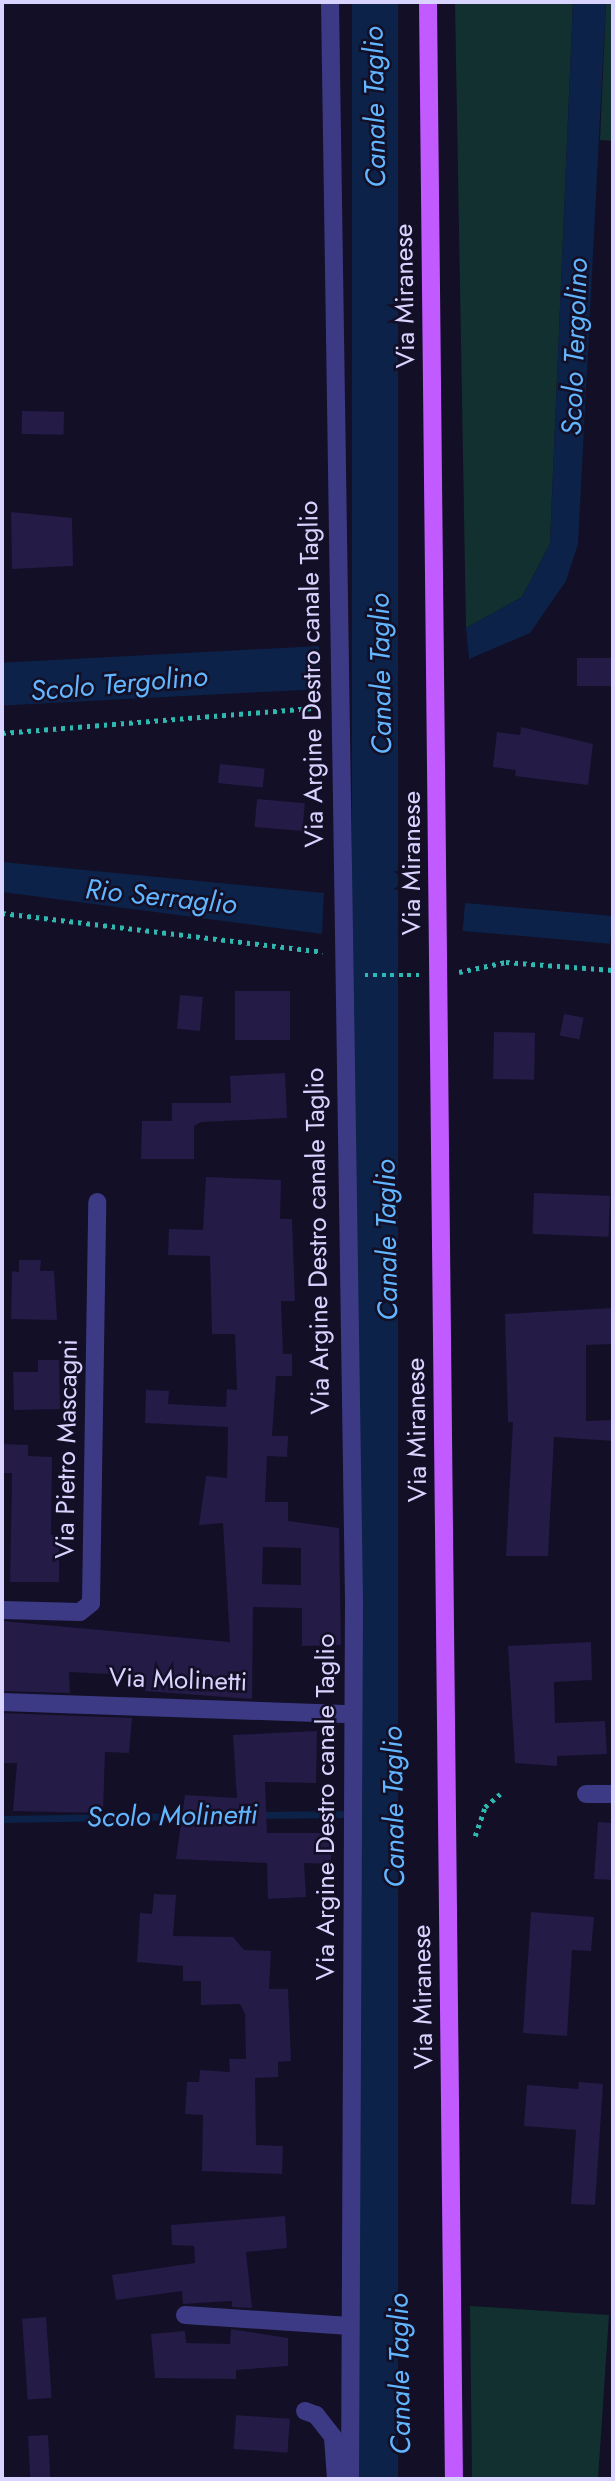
<!DOCTYPE html>
<html>
<head>
<meta charset="utf-8">
<style>
	body { margin:0 }
	#map { position:relative; width:615px; height:2481px; overflow:hidden; background:#130f26; font-family:Jost,sans-serif }
	div>[style] { position:absolute }
	.green>* { inset:0; background:#12302f }
	.water>* { inset:0; background:#0c2248; transform-origin:0 0 }
	.stream>* { height:7px; margin:-3.5px; padding:0 3.5px; transform-origin:3.5px; border-radius:3.5px; background:#0c2248 }
	.building>* { inset:0; background:#241b47; transform-origin:0 0 }
	.path>* { height:4.5px; margin-top:-2.25px; transform-origin:0; background:repeating-linear-gradient(90deg,#2fb8b0 0 3.5px,transparent 0 8.5px) }
	.minor>* { height:18px; margin:-9px; padding:0 9px; transform-origin:9px; border-radius:9px; background:#3d3a85 }
	.major>* { height:18px; margin:-9px; padding:0 9px; transform-origin:9px; border-radius:9px; background:#c25bff }
	span { translate:-50% -50%; white-space:nowrap; text-align:center; line-height:1.15; -webkit-text-stroke:5px #130f26; paint-order:stroke }
	.street-label { font-size:26px; color:#d9d4ff }
	.water-label { font-size:28px; color:#62b6ff; font-style:italic }
	.frame { position:absolute; inset:0; border:4px solid #d9d4ff; pointer-events:none }
</style>
</head>
<body>
<div id="map">
	<div class="green">
		<i style="clip-path:polygon(455px 2px,573px 2px,550px 544px,522px 597px,466px 628px)"></i>
		<i style="clip-path:polygon(606px 2px,613px 2px,613px 141px,600px 140px)"></i>
		<i style="clip-path:polygon(470px 2306px,609px 2315px,598px 2479px,472px 2479px)"></i>
	</div>
	<div class="water">
		<i style="left:352px;top:2px;width:46px;height:2477px"></i>
		<i style="clip-path:polygon(573px 2px,606px 2px,578px 544px,566px 581px,530px 633px,469px 659px,466px 628px,522px 597px,550px 544px)"></i>
		<i style="left:319px;top:646px;width:43px;height:318px;rotate:87deg"></i>
		<i style="clip-path:polygon(2px 862px,324px 893px,322px 934px,2px 892px)"></i>
		<i style="left:465px;top:903px;width:148px;height:28px;rotate:5deg"></i>
	</div>
	<div class="stream">
		<i style="left:258px;top:1815px;width:84px;rotate:-0.7deg"></i>
		<i style="left:2px;top:1819px;width:188px;rotate:-0.9deg"></i>
	</div>
	<div class="building">
		<i style="left:22px;top:411px;width:42px;height:23px;rotate:1deg"></i>
		<i style="clip-path:polygon(11px 512px,72px 518px,73px 566px,12px 569px)"></i>
		<i style="left:613px;top:658px;width:28px;height:36px;rotate:90deg"></i>
		<i style="clip-path:polygon(521px 727px,593px 744px,588px 785px,515px 776px,516px 770px,493px 767px,497px 732px,520px 735px)"></i>
		<i style="left:220px;top:764px;width:45px;height:19px;rotate:6deg"></i>
		<i style="left:257px;top:799px;width:48px;height:28px;rotate:5deg"></i>
		<i style="left:235px;top:991px;width:55px;height:49px"></i>
		<i style="left:180px;top:995px;width:23px;height:34px;rotate:5deg"></i>
		<i style="left:564px;top:1014px;width:20px;height:22px;rotate:11deg"></i>
		<i style="left:494px;top:1032px;width:41px;height:47px;rotate:1deg"></i>
		<i style="clip-path:polygon(285px 1073px,287px 1118px,201px 1122px,194px 1126px,194px 1159px,141px 1159px,142px 1121px,172px 1121px,172px 1103px,231px 1103px,230px 1076px)"></i>
		<i style="clip-path:polygon(evenodd,206px 1177px,281px 1180px,280px 1219px,292px 1219px,295px 1301px,281px 1301px,283px 1354px,292px 1354px,292px 1376px,276px 1376px,272px 1436px,288px 1436px,287px 1457px,267px 1456px,265px 1502px,288px 1502px,288px 1521px,339px 1528px,341px 1645px,302px 1646px,302px 1608px,253px 1607px,252px 1699px,145px 1691px,146px 1676px,69px 1672px,70px 1693px,2px 1691px,2px 1621px,230px 1642px,223px 1523px,199px 1525px,206px 1476px,227px 1478px,228px 1427px,145px 1423px,146px 1390px,169px 1391px,168px 1404px,226px 1407px,227px 1389px,237px 1390px,235px 1334px,212px 1334px,210px 1256px,168px 1255px,169px 1229px,203px 1230px,206px 1177px,263px 1547px,301px 1548px,301px 1585px,262px 1584px,263px 1547px)"></i>
		<i style="left:534px;top:1193px;width:76px;height:41px;rotate:2deg"></i>
		<i style="clip-path:polygon(19px 1260px,41px 1260px,40px 1271px,54px 1271px,57px 1320px,11px 1319px,12px 1271px,19px 1272px)"></i>
		<i style="clip-path:polygon(613px 1308px,613px 1344px,586px 1345px,586px 1421px,613px 1420px,613px 1441px,554px 1437px,548px 1556px,506px 1556px,513px 1422px,508px 1422px,505px 1314px)"></i>
		<i style="clip-path:polygon(38px 1360px,59px 1360px,60px 1409px,14px 1410px,13px 1372px,38px 1372px)"></i>
		<i style="clip-path:polygon(2px 1444px,28px 1445px,28px 1456px,52px 1457px,51px 1535px,59px 1535px,59px 1582px,10px 1582px,12px 1473px,2px 1473px)"></i>
		<i style="clip-path:polygon(591px 1642px,592px 1680px,554px 1682px,555px 1723px,605px 1721px,607px 1754px,557px 1756px,557px 1766px,515px 1763px,508px 1646px)"></i>
		<i style="clip-path:polygon(2px 1713px,132px 1718px,129px 1753px,105px 1752px,103px 1813px,13px 1811px,17px 1763px,2px 1763px)"></i>
		<i style="clip-path:polygon(317px 1731px,316px 1783px,265px 1782px,267px 1833px,332px 1833px,331px 1864px,304px 1863px,306px 1897px,268px 1899px,267px 1863px,176px 1859px,185px 1795px,237px 1798px,233px 1735px)"></i>
		<i style="clip-path:polygon(598px 1822px,613px 1823px,613px 1880px,594px 1879px)"></i>
		<i style="clip-path:polygon(154px 1894px,176px 1895px,173px 1936px,233px 1937px,244px 1950px,271px 1951px,269px 1989px,288px 1989px,291px 2061px,278px 2062px,278px 2077px,255px 2078px,256px 2145px,283px 2146px,282px 2174px,202px 2171px,203px 2115px,185px 2114px,187px 2082px,199px 2082px,200px 2070px,230px 2072px,229px 2059px,246px 2059px,245px 2014px,240px 2004px,201px 2005px,201px 1981px,183px 1981px,183px 1966px,137px 1962px,140px 1913px,152px 1914px)"></i>
		<i style="clip-path:polygon(531px 1912px,594px 1917px,591px 1951px,572px 1950px,567px 2036px,523px 2033px)"></i>
		<i style="clip-path:polygon(579px 2082px,603px 2084px,595px 2205px,571px 2204px,576px 2130px,524px 2126px,527px 2085px,578px 2089px)"></i>
		<i style="clip-path:polygon(285px 2216px,287px 2248px,246px 2252px,252px 2308px,232px 2307px,232px 2301px,183px 2304px,182px 2291px,116px 2300px,112px 2275px,195px 2263px,194px 2246px,172px 2245px,171px 2225px)"></i>
		<i style="left:46px;top:2317px;width:81px;height:24px;rotate:86deg"></i>
		<i style="clip-path:polygon(231px 2329px,288px 2338px,288px 2366px,236px 2370px,236px 2379px,155px 2378px,151px 2334px,185px 2331px,186px 2343px,230px 2344px)"></i>
		<i style="left:236px;top:2415px;width:54px;height:34px;rotate:4deg"></i>
		<i style="left:48px;top:2435px;width:44px;height:20px;rotate:87deg"></i>
	</div>
	<div class="path">
		<i style="left:2px;top:733px;width:321px;rotate:-4.6deg"></i>
		<i style="left:2px;top:913px;width:323px;rotate:6.9deg"></i>
		<i style="left:459px;top:972px;width:48px;rotate:-12deg"></i>
		<i style="left:506px;top:962px;width:107px;rotate:4.3deg"></i>
		<i style="left:365px;top:975px;width:54px"></i>
		<i style="left:475px;top:1836px;width:31px;rotate:-71deg"></i>
		<i style="left:485px;top:1807px;width:20px;rotate:-41deg"></i>
	</div>
	<div class="minor">
		<i style="left:330px;top:2px;width:1598px;rotate:89.14deg"></i>
		<i style="left:354px;top:1600px;width:879px;rotate:90.26deg"></i>
		<i style="left:2px;top:1610px;width:78px;rotate:1.5deg"></i>
		<i style="left:80px;top:1612px;width:14px;rotate:-39deg"></i>
		<i style="left:91px;top:1603px;width:401px;rotate:-89.1deg"></i>
		<i style="left:2px;top:1702px;width:350px;rotate:2deg"></i>
		<i style="left:586px;top:1794px;width:27px"></i>
		<i style="left:185px;top:2315px;width:165px;rotate:3.8deg"></i>
		<i style="left:305px;top:2411px;width:12px;rotate:20deg"></i>
		<i style="left:316px;top:2415px;width:28px;rotate:52deg"></i>
		<i style="left:333px;top:2437px;width:42px;rotate:85.9deg"></i>
	</div>
	<div class="major">
		<i style="left:428px;top:2px;width:2477px;rotate:89.4deg"></i>
	</div>
	<div class="street-label">
		<span style="left:405px;top:296px;rotate:-91deg">Via Miranese</span>
		<span style="left:312px;top:674px;rotate:-91deg">Via Argine Destro canale Taglio</span>
		<span style="left:412px;top:863px;rotate:-90deg">Via Miranese</span>
		<span style="left:318px;top:1241px;rotate:-91deg">Via Argine Destro canale Taglio</span>
		<span style="left:417px;top:1430px;rotate:-91deg">Via Miranese</span>
		<span style="left:67px;top:1449px;rotate:-89deg">Via Pietro Mascagni</span>
		<span style="left:178px;top:1680px;rotate:2deg">Via Molinetti</span>
		<span style="left:326px;top:1807px;rotate:-90deg">Via Argine Destro canale Taglio</span>
		<span style="left:423px;top:1997px;rotate:-91deg">Via Miranese</span>
	</div>
	<div class="water-label">
		<span style="left:375px;top:107px;rotate:-91deg">Canale Taglio</span>
		<span style="left:575px;top:347px;rotate:-88deg">Scolo Tergolino</span>
		<span style="left:381px;top:674px;rotate:-91deg">Canale Taglio</span>
		<span style="left:119px;top:684px;rotate:-5deg">Scolo Tergolino</span>
		<span style="left:161px;top:897px;rotate:6deg">Rio Serraglio</span>
		<span style="left:387px;top:1240px;rotate:-91deg">Canale Taglio</span>
		<span style="left:394px;top:1807px;rotate:-91deg">Canale Taglio</span>
		<span style="left:172px;top:1816px;rotate:-1deg">Scolo Molinetti</span>
		<span style="left:400px;top:2374px;rotate:-91deg">Canale Taglio</span>
	</div>
	<div class="frame"></div>
</div>
</body>
</html>
